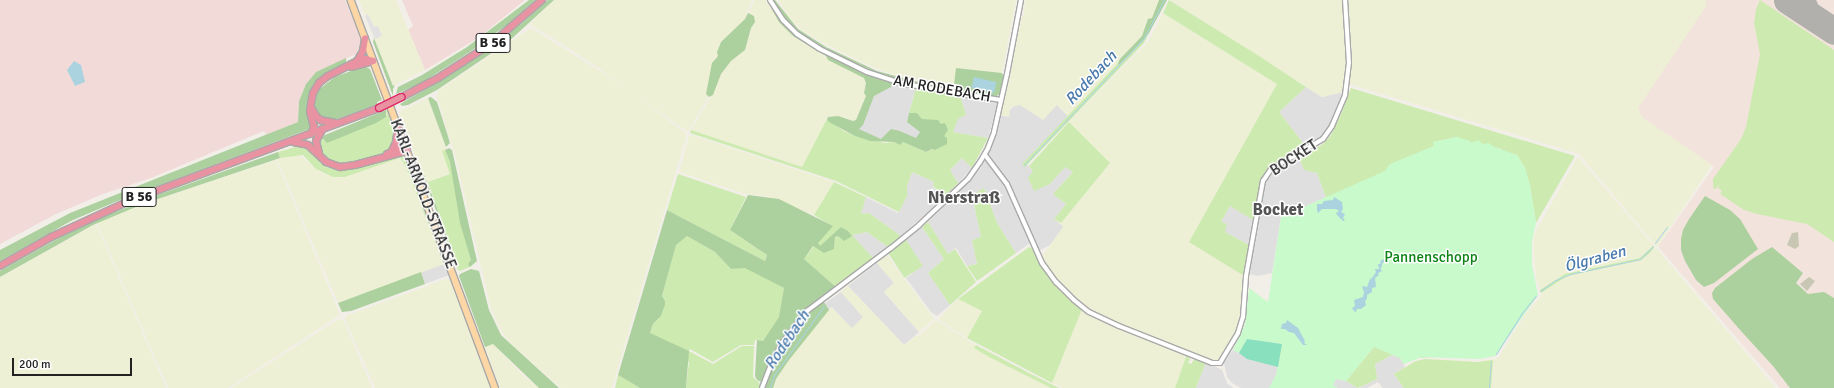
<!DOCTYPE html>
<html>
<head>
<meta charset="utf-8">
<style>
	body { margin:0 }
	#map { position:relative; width:1834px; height:388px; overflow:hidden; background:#f2efe9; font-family:Signika,sans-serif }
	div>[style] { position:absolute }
	.residential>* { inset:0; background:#e0dfdf }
	.commercial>* { inset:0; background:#f2dad9 }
	.military>* { inset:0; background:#f3e3dd }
	.construction>* { inset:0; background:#c7c7b4 }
	.farmland>* { inset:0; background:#eef0d5 }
	.grass>* { inset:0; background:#cdebb0; transform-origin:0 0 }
	.forest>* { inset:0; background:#add19e }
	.park>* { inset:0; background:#c8facc }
	.pitch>* { inset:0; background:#88e0be }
	.parking>* { inset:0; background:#e2e2e2 }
	.water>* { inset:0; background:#aad3df; transform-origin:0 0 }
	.stream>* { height:1px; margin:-0.5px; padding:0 0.5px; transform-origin:0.5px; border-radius:0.5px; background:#aad3df }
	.taxiway>* { height:11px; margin:-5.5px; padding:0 5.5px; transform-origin:5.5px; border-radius:5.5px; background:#b1b0ac }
	.runway>* { height:27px; margin:-13.5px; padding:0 13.5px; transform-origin:13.5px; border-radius:13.5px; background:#b1b0ac }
	.roads { filter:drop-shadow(1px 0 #a9a9a9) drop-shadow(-1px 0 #a9a9a9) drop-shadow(0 1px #a9a9a9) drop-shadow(0 -1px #a9a9a9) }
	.minor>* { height:4px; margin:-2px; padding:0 2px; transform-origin:2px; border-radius:2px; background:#fff }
	.major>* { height:5.5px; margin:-2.75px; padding:0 2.75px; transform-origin:2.75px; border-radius:2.75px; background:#fcd6a4 }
	.highway>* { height:6px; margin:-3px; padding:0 3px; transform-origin:3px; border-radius:3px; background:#e892a2 }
	.bridges { filter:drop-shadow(1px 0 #dc2a67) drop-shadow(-1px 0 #dc2a67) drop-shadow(0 1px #dc2a67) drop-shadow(0 -1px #dc2a67) }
	.highway-bridge>* { height:6px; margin:-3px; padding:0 3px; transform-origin:3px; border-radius:3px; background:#e892a2 }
	span { translate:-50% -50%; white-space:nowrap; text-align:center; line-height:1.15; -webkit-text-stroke:3px #fff; paint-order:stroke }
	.shield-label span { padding:1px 3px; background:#fff; border:1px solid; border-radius:3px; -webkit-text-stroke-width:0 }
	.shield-label { font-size:14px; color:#222; font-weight:700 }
	.street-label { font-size:15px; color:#222 }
	.park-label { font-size:15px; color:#0c8416 }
	.water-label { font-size:16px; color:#4a7aab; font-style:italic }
	.quarter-label { font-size:17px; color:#555; font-weight:700 }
	.scale { position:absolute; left:12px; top:358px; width:120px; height:18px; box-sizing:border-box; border:2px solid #222; border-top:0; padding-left:5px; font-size:12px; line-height:14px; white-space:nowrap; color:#222; -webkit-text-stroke:3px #fff; paint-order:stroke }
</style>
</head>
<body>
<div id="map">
	<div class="residential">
		<i style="clip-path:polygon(887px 81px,916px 87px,907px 121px,920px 132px,916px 139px,901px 131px,881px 139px,856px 129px,873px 91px)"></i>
		<i style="clip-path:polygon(1306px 87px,1322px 97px,1343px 92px,1326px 133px,1321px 139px,1307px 148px,1279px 112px)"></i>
		<i style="clip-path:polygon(960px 96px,998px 102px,988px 138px,953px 132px,958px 118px,966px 115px)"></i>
		<i style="clip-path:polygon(1015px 105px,1057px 105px,1068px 116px,1025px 162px,1033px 171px,1050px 184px,1065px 167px,1073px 172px,1053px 194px,1066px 204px,1054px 219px,1064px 227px,1050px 245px,1038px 251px,1019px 203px,1007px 181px,988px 155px,1001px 115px,1009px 117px,1009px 111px)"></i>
		<i style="clip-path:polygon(987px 157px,1005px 183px,1031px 242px,1016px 253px,997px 223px,984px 188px,972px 196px,981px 237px,972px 241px,977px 264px,967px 266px,956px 248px,948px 254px,928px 222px,972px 178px,979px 170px)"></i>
		<i style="clip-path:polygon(962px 158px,972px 168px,958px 183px,950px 170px)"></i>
		<i style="clip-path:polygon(1299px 158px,1304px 170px,1317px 173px,1326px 198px,1281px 217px,1272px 273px,1258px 276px,1250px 274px,1253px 247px,1225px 232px,1221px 222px,1230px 206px,1258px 222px,1264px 187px,1270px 174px)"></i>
		<i style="clip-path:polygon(912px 172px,934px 182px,933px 187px,945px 196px,901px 236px,869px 213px,861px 214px,866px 197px,898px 213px,907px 196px,907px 186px)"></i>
		<i style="clip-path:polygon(922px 227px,944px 259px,928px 273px,950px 305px,937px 316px,931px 312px,906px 278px,922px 266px,906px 240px)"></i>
		<i style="clip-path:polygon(867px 232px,888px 247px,874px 259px,851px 235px)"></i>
		<i style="clip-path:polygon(447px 263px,450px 274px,449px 275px,425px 284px,421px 272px)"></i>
		<i style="clip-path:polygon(877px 263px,894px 283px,884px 292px,919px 332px,904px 345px,848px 286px)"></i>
		<i style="clip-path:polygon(841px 292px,863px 317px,852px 329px,832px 307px,829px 310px,824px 304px)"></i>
		<i style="clip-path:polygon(1282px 344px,1276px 376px,1269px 388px,1241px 388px,1232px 383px,1227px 377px,1224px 363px,1233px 350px,1239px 353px)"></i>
		<i style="clip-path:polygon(1392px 355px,1400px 358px,1405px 367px,1394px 374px,1404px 388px,1383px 388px,1378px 382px,1367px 388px,1359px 388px,1377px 379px,1375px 364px)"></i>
		<i style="clip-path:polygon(1206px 362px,1222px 370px,1227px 383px,1233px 388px,1196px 388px)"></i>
		<i style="clip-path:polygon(1336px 379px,1346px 381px,1358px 388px,1337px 388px,1333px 386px)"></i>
	</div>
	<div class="commercial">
		<i style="clip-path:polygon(0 0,345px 0,359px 33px,361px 47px,358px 53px,354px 55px,316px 72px,306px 84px,299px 101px,298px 122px,266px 135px,264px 131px,151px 178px,103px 194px,56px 214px,0 244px)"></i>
		<i style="clip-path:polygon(402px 0,525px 0,478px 38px,425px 70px,408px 30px,413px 26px)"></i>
	</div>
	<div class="military">
		<i style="clip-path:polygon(1705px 0,1834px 0,1834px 388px,1780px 388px,1659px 248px,1659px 245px,1714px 167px,1633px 111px)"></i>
	</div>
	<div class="construction">
		<i style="clip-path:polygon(1798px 232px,1799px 246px,1795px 249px,1787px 245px,1792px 233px)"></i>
		<i style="clip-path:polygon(1809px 277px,1815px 281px,1807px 291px,1800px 284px)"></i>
	</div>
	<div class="farmland">
		<i style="clip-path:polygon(359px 0,396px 0,425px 70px,393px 86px)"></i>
		<i style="clip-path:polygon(554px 0,752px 0,745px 19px,721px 42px,717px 52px,718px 56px,714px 60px,707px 96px,708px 97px,688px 132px,636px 96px,687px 134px,612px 388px,561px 388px,512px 345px,500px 329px,491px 309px,455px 155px,437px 97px,439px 90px,531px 28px,603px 73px,630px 92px,593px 64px,530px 24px)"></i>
		<i style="clip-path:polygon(754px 0,766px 0,771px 9px,793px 36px,826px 57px,828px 60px,863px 76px,866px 82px,864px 91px,866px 96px,858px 118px,853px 121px,838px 116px,828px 117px,802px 167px,691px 130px,715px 90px,721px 74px,734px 57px,745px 50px,751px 28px,755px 22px,754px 16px,749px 14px)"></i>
		<i style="clip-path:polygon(778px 0,1016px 0,1002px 73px,961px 68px,955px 91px,951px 90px,947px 85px,895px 75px,875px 68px,827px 45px,801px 30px,789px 17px)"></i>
		<i style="clip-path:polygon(1025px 0,1159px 0,1152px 18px,1148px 19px,1142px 36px,1068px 116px,1057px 105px,1043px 120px,1020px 105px,1011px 107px,1009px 111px,1010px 114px,1009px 117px,1001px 115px,1022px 16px,1024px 15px)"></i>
		<i style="clip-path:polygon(1170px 0,1706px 0,1706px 6px,1638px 108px,1642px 117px,1712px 165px,1657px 247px,1579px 154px,1346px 83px,1343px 92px,1322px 97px)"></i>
		<i style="clip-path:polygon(1163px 13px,1277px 84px,1189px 242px,1244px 276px,1241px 318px,1236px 333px,1220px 360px,1216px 362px,1114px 322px,1088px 309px,1057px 280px,1041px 258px,1063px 227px,1061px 223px,1110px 163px,1069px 122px,1148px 42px)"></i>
		<i style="clip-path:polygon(428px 98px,448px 153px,450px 174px,425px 183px,399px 112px)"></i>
		<i style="clip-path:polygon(692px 135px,834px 182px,814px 215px,767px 196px,748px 195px,679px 172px,689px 136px)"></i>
		<i style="clip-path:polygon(300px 155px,320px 172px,337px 178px,345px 177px,400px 158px,405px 165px,444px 264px,338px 303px,277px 159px)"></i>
		<i style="clip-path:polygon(1577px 158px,1579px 158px,1776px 388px,1404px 388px,1394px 374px,1416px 361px,1434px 359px,1478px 362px,1498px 358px,1525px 315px,1542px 295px,1536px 278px,1533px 240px,1535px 233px)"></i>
		<i style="clip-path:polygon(276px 160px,340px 315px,228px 388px,168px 388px,97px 223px,143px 204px)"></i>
		<i style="clip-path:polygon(96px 224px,166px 388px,0 388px,0 277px)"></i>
		<i style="clip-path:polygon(887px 255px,934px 319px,919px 332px,884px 292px,894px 283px,877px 263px)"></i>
		<i style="clip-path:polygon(446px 279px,453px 281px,492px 388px,375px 388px,345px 319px,346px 316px)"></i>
		<i style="clip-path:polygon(848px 286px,904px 345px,917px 335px,919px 336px,936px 320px,976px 345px,975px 348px,989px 357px,1051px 388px,773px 388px,776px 379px,789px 360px,831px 307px,852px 328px,863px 317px,841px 292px)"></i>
		<i style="clip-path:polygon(958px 299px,982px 311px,967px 338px,939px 320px,940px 317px)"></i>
		<i style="clip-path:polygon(1082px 309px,1187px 354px,1175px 388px,1063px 388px,1052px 383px)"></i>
		<i style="clip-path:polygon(339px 319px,344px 321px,372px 388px,231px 388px)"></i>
		<i style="clip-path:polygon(493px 344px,522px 374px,539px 388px,500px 388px,485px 347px)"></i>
	</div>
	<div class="grass">
		<i style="clip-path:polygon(1169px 0,1259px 56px,1306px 87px,1279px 112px,1307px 148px,1277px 163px,1265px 172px,1260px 184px,1253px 220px,1230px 206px,1221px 222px,1227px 224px,1225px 232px,1249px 245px,1244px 276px,1189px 242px,1277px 84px,1163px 13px)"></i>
		<i style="clip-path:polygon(1760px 0,1834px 50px,1834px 242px,1807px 224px,1757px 214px,1744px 210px,1720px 194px,1722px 191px,1717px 187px,1720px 186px,1719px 185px,1715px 189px,1713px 188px,1713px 179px,1741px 139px,1746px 127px,1760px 54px,1754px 23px,1756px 9px)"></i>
		<i style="clip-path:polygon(1164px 2px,1144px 43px,1025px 167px,1023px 166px,1023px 163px,1118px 63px,1120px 65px,1143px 41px)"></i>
		<i style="clip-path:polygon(916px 88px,960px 96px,966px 115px,958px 119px,953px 132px,988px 138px,972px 168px,962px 158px,950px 170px,958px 183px,945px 196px,933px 186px,934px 182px,912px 172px,907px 186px,907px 196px,899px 212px,836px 181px,690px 133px,691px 130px,802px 167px,827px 119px,844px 131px,855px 136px,885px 143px,894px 142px,900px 145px,903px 142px,926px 152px,940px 146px,944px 136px,940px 122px,922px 119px,917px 113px,909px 113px)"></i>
		<i style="clip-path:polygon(1351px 88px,1575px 156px,1536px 223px,1530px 186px,1525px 168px,1517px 155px,1503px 151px,1502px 149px,1471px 143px,1457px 137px,1434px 142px,1434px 146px,1336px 196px,1326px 198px,1317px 173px,1304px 170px,1299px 158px,1323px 144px,1331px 135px,1342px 112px)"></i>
		<i style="clip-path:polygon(388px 109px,395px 135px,394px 146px,385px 154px,359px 162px,338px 164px,327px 160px,319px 150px,319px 143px,322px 138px,324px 141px,387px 115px,386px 110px)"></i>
		<i style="clip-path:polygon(1069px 122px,1110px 163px,1061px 223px,1054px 219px,1066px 204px,1053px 194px,1073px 172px,1065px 167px,1050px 184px,1034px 191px,1028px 178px,1033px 171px,1029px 166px)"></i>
		<i style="clip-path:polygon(299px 146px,311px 150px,326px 167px,340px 171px,400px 155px,403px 156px,407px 162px,447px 263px,444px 264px,405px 165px,400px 158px,345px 177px,333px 177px,316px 169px,303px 155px,280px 158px,278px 152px)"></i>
		<i style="clip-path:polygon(445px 150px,450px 162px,471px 260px,469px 264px,470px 267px,460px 271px,458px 270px,454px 262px,456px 261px,428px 182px,450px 174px,442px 151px)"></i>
		<i style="clip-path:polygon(678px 174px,746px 197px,730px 230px,767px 255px,765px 261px,667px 210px)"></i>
		<i style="clip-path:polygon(834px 182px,866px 197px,861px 214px,869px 213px,901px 236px,888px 247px,867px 232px,852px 235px,874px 259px,836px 287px,804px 259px,814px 246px,834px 249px,835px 238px,837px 236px,841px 228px,820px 247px,817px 243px,832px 226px,814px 215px)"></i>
		<i style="clip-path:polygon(984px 188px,997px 223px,1016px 253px,977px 281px,967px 266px,977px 264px,972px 240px,981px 237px,972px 195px)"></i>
		<i style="clip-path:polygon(928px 222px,948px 254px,955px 249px,976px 282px,950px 305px,928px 273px,944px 259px,922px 227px)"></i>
		<i style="clip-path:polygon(687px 236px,715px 252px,731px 269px,745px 267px,784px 288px,780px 317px,763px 341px,755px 340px,754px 345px,741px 345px,713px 362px,690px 349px,689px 351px,713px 364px,742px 346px,754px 346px,753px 377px,761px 385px,760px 388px,686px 388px,689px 362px,650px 333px,653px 324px,661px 316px,665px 305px,665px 301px,662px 296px,676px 244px)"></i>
		<i style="left:906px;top:240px;width:31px;height:22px;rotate:57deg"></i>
		<i style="clip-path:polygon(1653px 246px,1654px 247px,1650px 253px,1641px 260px,1567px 276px,1541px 293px,1540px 290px,1565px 274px,1640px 258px)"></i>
		<i style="clip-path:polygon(1029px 247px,1034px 249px,1049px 276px,1082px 309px,1052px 383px,967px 338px,982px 311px,958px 299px)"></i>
		<i style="clip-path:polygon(458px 278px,477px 328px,499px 388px,497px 388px)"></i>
		<i style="clip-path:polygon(1369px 338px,1439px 357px,1415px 358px,1404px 364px,1400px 358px,1392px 355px,1375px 364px,1377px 379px,1358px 388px,1346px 381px,1374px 347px)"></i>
		<i style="clip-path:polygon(976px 345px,1031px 374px,1059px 388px,1051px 388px,989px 357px,974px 348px)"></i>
		<i style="clip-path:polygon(1187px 354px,1190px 359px,1188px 363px,1191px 364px,1195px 358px,1206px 362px,1196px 388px,1175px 388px)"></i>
		<i style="clip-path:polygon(1425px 359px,1478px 362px,1493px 360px,1491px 388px,1404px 388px,1394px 374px,1416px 361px)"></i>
		<i style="clip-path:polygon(618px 375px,640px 388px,615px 388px)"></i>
	</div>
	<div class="forest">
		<i style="clip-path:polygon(529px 0,535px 0,508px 24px,471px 51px,423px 82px,396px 94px,398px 87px,422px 75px,467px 47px)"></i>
		<i style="clip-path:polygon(548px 0,554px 0,508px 42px,437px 90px,408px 105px,402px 106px,400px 104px,442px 80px,485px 52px,521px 24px)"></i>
		<i style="clip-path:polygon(772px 0,775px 0,798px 29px,826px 47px,877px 71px,945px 89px,885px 76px,837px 55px,798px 33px,781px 14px)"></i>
		<i style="clip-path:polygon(1159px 0,1167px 0,1149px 33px,1143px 41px,1119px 65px,1118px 63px,1120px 59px,1142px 36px,1148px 19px,1152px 18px)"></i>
		<i style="clip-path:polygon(771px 8px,791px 32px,805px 42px,870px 74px,893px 82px,891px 87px,874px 96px,863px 125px,859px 129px,881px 139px,891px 129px,900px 131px,916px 138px,920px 132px,907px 122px,909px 113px,917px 113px,922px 119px,938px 120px,941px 124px,945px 123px,948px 130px,944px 136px,947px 138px,947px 144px,935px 150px,932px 149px,926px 152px,903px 142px,900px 145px,894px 142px,870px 141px,855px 136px,829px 122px,827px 119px,828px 117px,838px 116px,853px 121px,856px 120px,866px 96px,864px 93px,866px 83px,864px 78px,828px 60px,826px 56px,793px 36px,779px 22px)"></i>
		<i style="clip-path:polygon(748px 13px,754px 16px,755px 22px,751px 28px,745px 50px,731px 61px,721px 74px,713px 95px,709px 97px,706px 94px,710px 73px,712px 63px,718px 56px,717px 52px,721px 42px,745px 19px)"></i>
		<i style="clip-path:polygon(374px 38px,393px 86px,395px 85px,393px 89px,393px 96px,373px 42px)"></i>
		<i style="clip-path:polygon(346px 58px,346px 64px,331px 70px,314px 84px,307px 103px,311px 127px,309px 129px,115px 202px,71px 221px,0 261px,0 250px,70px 213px,298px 122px,299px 101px,306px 84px,316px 72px)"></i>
		<i style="clip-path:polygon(364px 66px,370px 69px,382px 100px,377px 102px,378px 104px,334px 120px,330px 120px,318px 116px,314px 104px,318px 92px,322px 87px,335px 77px)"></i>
		<i style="clip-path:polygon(956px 68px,1002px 73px,1004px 77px,1000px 94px,995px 97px,955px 91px,954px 85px)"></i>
		<i style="clip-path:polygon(431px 97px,437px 102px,447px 133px,450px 143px,446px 147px,428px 98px)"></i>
		<i style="clip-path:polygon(386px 110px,386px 117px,376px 123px,327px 143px,322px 138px,325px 135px)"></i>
		<i style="clip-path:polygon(449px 148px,452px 150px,477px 261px,470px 267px,468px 264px,471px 260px,460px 223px,450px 162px,445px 150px)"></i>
		<i style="clip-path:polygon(278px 152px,280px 158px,143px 204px,93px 225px,0 277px,0 271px,14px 263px,59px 238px,101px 218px,152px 197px)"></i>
		<i style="clip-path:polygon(422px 172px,423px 172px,436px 205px,455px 262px)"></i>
		<i style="clip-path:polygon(748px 195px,779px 199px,833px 226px,818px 243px,820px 246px,841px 227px,848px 231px,852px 236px,844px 241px,838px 236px,835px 237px,834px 249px,824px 253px,813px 246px,804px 259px,836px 287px,822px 299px,829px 310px,789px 360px,776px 379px,773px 388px,764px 388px,765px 384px,757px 380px,755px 376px,757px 340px,763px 341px,779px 317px,784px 288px,745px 268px,731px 269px,715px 252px,687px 236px,676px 245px,662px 296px,665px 301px,665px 305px,661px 316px,653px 324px,650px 333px,689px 351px,686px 388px,640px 388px,618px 375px,667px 210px,765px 261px,767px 255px,730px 230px)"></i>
		<i style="clip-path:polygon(1705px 196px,1730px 210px,1740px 219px,1758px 249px,1714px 283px,1704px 287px,1696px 280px,1685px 261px,1681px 250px,1681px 239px,1683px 230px,1689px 219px)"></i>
		<i style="clip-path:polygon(1772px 247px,1803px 273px,1796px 283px,1808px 294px,1824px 292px,1834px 298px,1834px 388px,1790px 388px,1773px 366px,1741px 331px,1713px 299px,1712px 293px,1715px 288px,1752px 259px)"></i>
		<i style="clip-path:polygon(471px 269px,479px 271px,489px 310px,501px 335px,559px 388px,539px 388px,493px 344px,485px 347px,459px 276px,460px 274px)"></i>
		<i style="clip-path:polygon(421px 272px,425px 284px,351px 311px,342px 312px,338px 303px)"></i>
	</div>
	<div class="park">
		<i style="clip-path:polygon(1457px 137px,1470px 141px,1471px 143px,1478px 140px,1483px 144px,1489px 143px,1494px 147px,1517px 155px,1525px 168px,1530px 186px,1536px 223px,1532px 241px,1532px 265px,1538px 295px,1495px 356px,1479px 359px,1422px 357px,1404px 364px,1400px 358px,1374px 347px,1346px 381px,1336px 379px,1333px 385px,1337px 388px,1269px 388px,1276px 375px,1282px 344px,1247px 339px,1239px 353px,1233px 350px,1245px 325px,1249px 288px,1268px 302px,1281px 217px,1385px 171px,1390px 164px,1434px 146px,1433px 142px)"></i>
	</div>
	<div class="pitch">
		<i style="clip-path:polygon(1247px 339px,1282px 344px,1278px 367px,1247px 359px,1239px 353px)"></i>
	</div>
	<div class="parking">
		<i style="clip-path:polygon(368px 14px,374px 27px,378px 26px,382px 36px,375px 39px,365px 16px)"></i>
	</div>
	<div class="water">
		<i style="clip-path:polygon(74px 61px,81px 65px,85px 82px,75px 86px,67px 70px)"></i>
		<i style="left:974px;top:77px;width:23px;height:11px;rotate:13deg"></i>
		<i style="clip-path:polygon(1334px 197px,1342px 202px,1343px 209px,1341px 212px,1345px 214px,1343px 218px,1345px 221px,1343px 221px,1337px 215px,1336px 213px,1339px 211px,1336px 209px,1322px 209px,1318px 213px,1317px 210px,1317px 204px,1322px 204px,1324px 201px,1333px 200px)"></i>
		<i style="clip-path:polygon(1388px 259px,1388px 261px,1382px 263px,1382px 267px,1380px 268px,1382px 271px,1378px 273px,1379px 275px,1375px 278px,1376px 287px,1372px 288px,1372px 292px,1367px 295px,1367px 299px,1365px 301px,1366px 305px,1361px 309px,1357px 309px,1356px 312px,1354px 311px,1352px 308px,1355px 306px,1354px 300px,1363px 297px,1364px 292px,1362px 286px,1367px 287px,1370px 279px,1372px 278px,1376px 272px,1375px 269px,1379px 269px,1378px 264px,1380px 264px,1381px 260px)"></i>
		<i style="clip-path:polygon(1287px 320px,1298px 328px,1305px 341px,1304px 343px,1307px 345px,1303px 345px,1294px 333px,1289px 332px,1285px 329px,1281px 329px,1282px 324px,1286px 323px)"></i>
	</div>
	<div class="stream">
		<i style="left:1024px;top:165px;width:175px;rotate:-46.6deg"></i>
		<i style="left:1144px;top:38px;width:43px;rotate:-62.2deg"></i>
		<i style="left:1655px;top:243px;width:20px;rotate:-53deg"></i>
		<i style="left:1540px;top:291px;width:19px;rotate:-35deg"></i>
		<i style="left:1556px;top:280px;width:15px;rotate:-23deg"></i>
		<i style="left:1570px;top:274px;width:72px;rotate:-12.1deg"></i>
		<i style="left:1640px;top:259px;width:18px;rotate:-45deg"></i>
		<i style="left:1496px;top:354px;width:49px;rotate:-57.6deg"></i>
		<i style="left:1522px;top:313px;width:22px;rotate:-51deg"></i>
		<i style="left:770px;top:388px;width:14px;rotate:-73deg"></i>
		<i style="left:774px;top:375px;width:85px;rotate:-54.1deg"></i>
		<i style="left:1489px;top:388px;width:27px;rotate:-86deg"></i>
	</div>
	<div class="taxiway">
		<i style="left:1810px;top:0;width:16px;rotate:68deg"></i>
		<i style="left:1816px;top:15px;width:13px;rotate:48deg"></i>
	</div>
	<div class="runway">
		<i style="left:1787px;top:0;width:56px;rotate:33.4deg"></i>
	</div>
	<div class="roads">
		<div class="minor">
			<i style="left:770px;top:0;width:24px;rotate:57deg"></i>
			<i style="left:783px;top:20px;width:20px;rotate:45deg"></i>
			<i style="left:797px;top:34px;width:27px;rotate:33deg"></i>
			<i style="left:820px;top:49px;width:52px;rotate:26.1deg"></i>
			<i style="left:867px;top:72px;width:40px;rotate:18deg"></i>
			<i style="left:905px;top:84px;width:97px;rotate:9.5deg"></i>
			<i style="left:985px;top:155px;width:36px;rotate:53deg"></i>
			<i style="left:1007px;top:184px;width:86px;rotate:66.1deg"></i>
			<i style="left:1042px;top:263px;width:24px;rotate:54deg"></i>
			<i style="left:1056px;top:282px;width:25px;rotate:45deg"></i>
			<i style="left:1074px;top:300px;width:19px;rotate:39deg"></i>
			<i style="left:1089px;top:312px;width:33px;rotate:25deg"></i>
			<i style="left:1119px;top:326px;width:100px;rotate:21.7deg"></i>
			<i style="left:1212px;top:363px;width:8px"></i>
			<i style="left:1220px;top:363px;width:35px;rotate:-59deg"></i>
			<i style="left:1238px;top:333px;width:17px;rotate:-73deg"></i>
			<i style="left:1243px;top:317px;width:41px;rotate:-85.8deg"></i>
			<i style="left:1246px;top:276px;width:97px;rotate:-79.9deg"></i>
			<i style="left:1263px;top:181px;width:14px;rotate:-56deg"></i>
			<i style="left:1271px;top:169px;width:60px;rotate:-30deg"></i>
			<i style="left:1323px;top:139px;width:16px;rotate:-55deg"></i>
			<i style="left:1332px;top:126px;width:34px;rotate:-67deg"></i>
			<i style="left:1345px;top:95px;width:32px;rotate:-83deg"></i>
			<i style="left:1349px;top:63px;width:63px;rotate:-93.6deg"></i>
			<i style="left:762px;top:388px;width:26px;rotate:-69deg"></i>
			<i style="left:771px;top:364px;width:24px;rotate:-62deg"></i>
			<i style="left:782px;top:343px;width:41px;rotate:-52deg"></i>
			<i style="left:807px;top:311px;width:105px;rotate:-36.9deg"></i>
			<i style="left:891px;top:248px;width:36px;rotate:-39deg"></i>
			<i style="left:919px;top:225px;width:67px;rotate:-43.2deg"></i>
			<i style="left:968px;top:179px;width:21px;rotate:-55deg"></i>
			<i style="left:980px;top:162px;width:16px;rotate:-60deg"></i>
			<i style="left:988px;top:148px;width:17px;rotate:-69deg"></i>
			<i style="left:994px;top:132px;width:59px;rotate:-77.4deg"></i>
			<i style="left:1007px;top:74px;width:75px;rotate:-79.3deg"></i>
		</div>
		<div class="major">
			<i style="left:351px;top:0;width:414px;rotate:69.6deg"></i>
		</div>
		<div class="highway">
			<i style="left:357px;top:61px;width:12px;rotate:-59deg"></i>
			<i style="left:363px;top:51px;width:13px;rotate:-81deg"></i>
			<i style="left:351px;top:67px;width:23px;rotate:-15deg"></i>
			<i style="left:402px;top:97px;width:41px;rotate:-27.8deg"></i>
			<i style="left:438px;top:78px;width:64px;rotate:-32.9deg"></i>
			<i style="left:492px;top:43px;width:66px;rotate:-40.7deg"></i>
			<i style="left:312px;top:109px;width:8px;rotate:60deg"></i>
			<i style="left:316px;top:116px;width:6px;rotate:45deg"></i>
			<i style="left:320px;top:120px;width:16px;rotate:11deg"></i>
			<i style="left:311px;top:134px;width:8px;rotate:-67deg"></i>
			<i style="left:314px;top:127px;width:16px;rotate:-105deg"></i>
			<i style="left:310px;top:112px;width:8px;rotate:-83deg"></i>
			<i style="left:311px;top:104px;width:11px;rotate:-80deg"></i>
			<i style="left:313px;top:93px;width:12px;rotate:-59deg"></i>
			<i style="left:319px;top:83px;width:11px;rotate:-38deg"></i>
			<i style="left:328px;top:76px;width:33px;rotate:-27deg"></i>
			<i style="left:357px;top:61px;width:9px;rotate:-13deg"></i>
			<i style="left:366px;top:59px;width:7px;rotate:16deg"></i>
			<i style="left:293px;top:142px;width:15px;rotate:11deg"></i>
			<i style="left:308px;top:145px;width:25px;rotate:43deg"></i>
			<i style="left:326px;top:162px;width:15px;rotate:20deg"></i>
			<i style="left:340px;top:167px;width:15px;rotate:-8deg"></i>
			<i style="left:355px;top:165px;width:54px;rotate:-15.1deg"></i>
			<i style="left:392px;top:151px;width:10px;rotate:-66deg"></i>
			<i style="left:396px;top:142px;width:15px;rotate:-82deg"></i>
			<i style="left:319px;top:153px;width:12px;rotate:-104deg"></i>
			<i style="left:316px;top:141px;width:13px;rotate:-61deg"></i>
			<i style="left:387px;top:154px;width:13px;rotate:-23deg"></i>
			<i style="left:399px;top:149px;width:8px;rotate:14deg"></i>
			<i style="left:0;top:266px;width:59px;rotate:-29.6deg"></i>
			<i style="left:51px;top:237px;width:86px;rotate:-24.8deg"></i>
			<i style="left:129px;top:201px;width:267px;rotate:-20.4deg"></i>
		</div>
	</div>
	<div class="bridges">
		<div class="highway-bridge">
			<i style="left:379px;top:108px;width:25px;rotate:-26deg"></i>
		</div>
	</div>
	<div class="shield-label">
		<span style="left:493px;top:43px">B 56</span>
		<span style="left:139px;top:197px">B 56</span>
	</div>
	<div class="street-label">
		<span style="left:942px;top:89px;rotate:10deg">AM RODEBACH</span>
		<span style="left:1294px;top:158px;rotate:-33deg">BOCKET</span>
		<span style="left:423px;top:194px;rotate:69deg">KARL-ARNOLD-STRASSE</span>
	</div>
	<div class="park-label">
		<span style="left:1431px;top:258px">Pannenschopp</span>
	</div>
	<div class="water-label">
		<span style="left:1091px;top:78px;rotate:-47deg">Rodebach</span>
		<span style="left:1595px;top:259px;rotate:-15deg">Ölgraben</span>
		<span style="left:787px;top:340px;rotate:-56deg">Rodebach</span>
	</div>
	<div class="quarter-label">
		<span style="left:964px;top:198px">Nierstraß</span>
		<span style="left:1278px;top:210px">Bocket</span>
	</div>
	<div class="scale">200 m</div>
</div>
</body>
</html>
